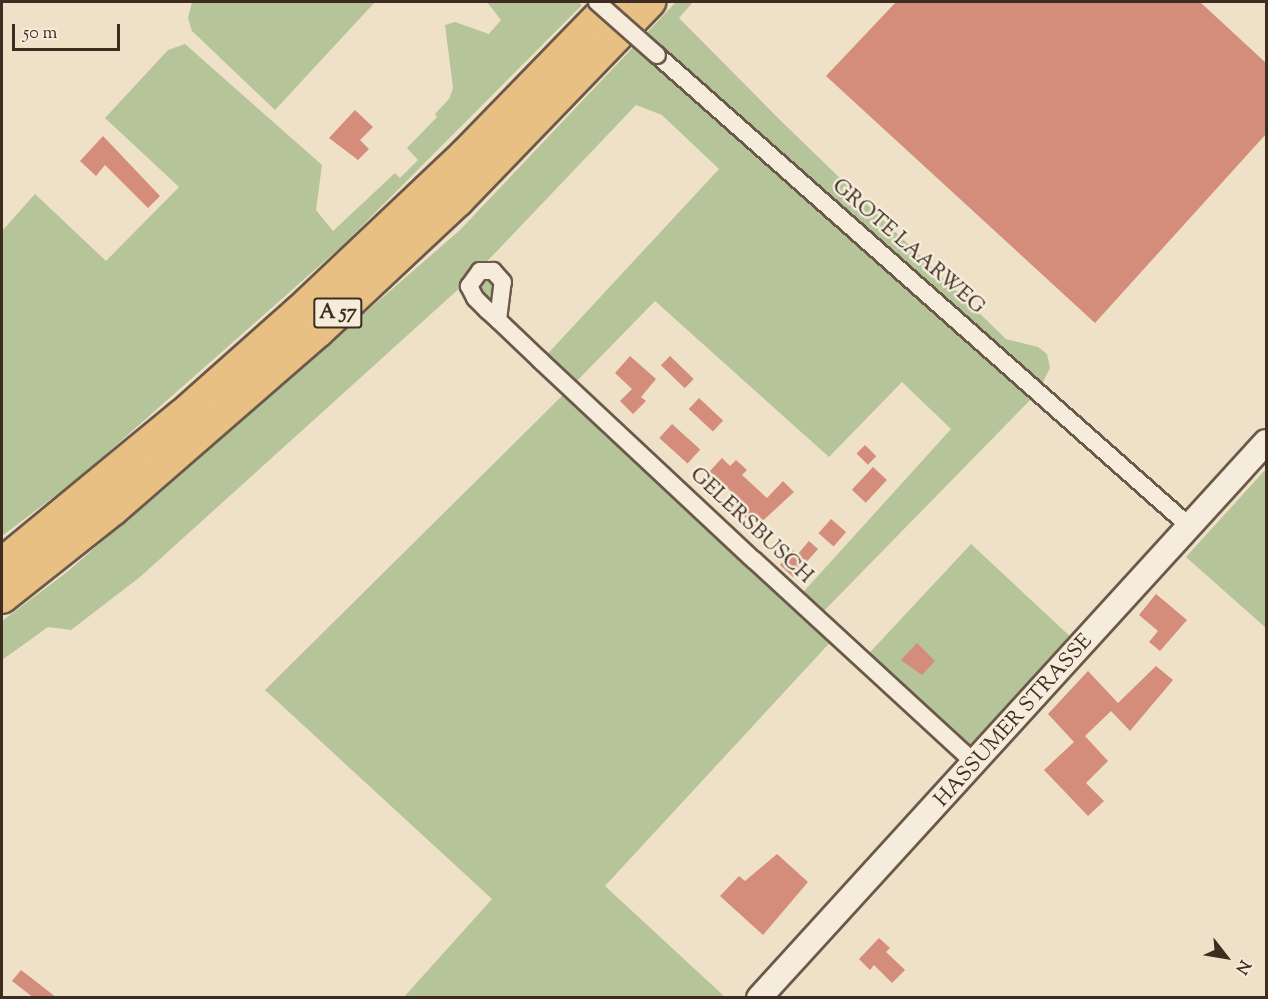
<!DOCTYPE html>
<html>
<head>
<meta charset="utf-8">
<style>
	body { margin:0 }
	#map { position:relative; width:1268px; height:999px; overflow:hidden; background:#efe1c7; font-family:"Sorts Mill Goudy",serif }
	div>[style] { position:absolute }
	.green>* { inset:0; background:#b5c499; transform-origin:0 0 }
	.building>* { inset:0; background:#d48c7b; transform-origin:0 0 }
	.roads { filter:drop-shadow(2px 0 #6b594a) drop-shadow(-2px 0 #6b594a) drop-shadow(0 2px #6b594a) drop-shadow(0 -2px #6b594a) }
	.street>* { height:16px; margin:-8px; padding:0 8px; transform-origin:8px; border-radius:8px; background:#f5ecdb }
	.secondary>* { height:24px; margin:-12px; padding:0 12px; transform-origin:12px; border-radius:12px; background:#f5ecdb }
	.highway>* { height:30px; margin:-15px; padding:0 15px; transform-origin:15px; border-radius:15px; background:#e8c084 }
	.bridges { filter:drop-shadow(2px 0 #6b594a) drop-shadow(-2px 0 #6b594a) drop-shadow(0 2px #6b594a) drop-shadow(0 -2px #6b594a) }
	.street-bridge>* { height:16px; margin:-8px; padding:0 8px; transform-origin:8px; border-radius:8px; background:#f5ecdb }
	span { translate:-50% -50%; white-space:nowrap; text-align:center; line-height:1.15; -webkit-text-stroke:5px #f5ecdb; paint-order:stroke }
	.shield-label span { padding:2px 4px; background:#f5ecdb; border:2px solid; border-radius:4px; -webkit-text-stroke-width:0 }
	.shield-label { font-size:20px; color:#3f2c20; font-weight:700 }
	.street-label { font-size:21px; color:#3f2c20 }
	.frame { position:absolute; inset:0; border:3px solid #3f2c20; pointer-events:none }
	.north { position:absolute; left:1196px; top:927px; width:60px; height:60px; -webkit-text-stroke:4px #f5ecdb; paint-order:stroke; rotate:121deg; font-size:16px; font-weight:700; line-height:24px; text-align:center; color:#3f2c20 }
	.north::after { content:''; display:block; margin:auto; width:21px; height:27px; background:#3f2c20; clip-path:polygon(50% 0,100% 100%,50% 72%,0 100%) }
	.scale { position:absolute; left:12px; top:24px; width:108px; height:27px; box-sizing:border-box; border:3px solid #3f2c20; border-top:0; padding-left:8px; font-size:18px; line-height:21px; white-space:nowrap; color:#3f2c20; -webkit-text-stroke:4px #f5ecdb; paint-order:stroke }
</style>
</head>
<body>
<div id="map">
	<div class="green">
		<i style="clip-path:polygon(192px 2px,375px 2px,275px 110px,192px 31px,188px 18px)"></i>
		<i style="clip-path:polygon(487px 2px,578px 2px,582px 5px,344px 244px,80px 477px,2px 536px,2px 231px,35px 194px,106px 261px,179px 187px,105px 118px,168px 50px,185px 44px,322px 165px,316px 210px,333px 231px,395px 173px,400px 178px,418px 160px,407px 148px,437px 117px,435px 114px,449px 99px,453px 88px,445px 25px,455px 22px,489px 34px,501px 20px)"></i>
		<i style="clip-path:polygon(evenodd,676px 2px,693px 2px,679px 18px,779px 119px,1006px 339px,1038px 347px,1047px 354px,1050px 368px,1038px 392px,817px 618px,836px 636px,605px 886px,725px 997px,404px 997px,492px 899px,265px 690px,570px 388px,541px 361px,719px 169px,662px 115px,636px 105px,477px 272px,493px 271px,500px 311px,475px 298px,473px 276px,140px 577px,71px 630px,48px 627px,2px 660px,2px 621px,67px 572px,460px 230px,676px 2px,655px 301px,829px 457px,902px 382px,951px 429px,797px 599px,570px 388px,655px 301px)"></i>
		<i style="clip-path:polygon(1266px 469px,1266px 628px,1186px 557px)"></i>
		<i style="left:971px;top:544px;width:136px;height:159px;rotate:43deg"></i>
	</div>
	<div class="building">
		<i style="clip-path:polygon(896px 2px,1200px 2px,1266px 63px,1266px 134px,1095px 323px,826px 76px)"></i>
		<i style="clip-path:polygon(355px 110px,373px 127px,360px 140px,369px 149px,358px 160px,329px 138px)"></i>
		<i style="clip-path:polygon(103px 136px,160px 196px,148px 208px,105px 165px,96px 176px,80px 161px)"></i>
		<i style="clip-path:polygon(630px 356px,656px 379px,641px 397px,646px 401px,633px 414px,620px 401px,632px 389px,615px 373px)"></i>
		<i style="left:670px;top:356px;width:33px;height:13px;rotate:44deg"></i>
		<i style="left:699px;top:398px;width:33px;height:15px;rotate:43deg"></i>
		<i style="left:672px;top:424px;width:38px;height:19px;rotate:42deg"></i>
		<i style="left:865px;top:445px;width:16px;height:12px;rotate:45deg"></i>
		<i style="clip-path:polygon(722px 458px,730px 466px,736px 460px,747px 470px,742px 475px,767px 498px,783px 481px,794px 492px,756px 527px,733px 506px,740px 499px,709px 472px)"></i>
		<i style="left:873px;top:467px;width:19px;height:31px;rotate:43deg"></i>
		<i style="left:831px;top:519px;width:20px;height:19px;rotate:41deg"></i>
		<i style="clip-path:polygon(809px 541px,818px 549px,793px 577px,780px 565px,793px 550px,798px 554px)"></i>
		<i style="clip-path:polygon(1156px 594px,1187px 620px,1160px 651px,1149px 642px,1158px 631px,1139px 615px)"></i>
		<i style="clip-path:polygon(917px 643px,935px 661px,922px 675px,901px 660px)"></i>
		<i style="clip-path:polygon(1156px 666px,1173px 680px,1130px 731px,1111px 711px,1085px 736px,1108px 761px,1086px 783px,1104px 801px,1088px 816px,1044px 770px,1074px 742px,1048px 714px,1088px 671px,1118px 703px)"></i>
		<i style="clip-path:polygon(777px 854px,808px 882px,763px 935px,720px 896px,739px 876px,745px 881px)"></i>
		<i style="clip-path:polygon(879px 938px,890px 948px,886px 952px,905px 970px,892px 983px,874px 965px,870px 970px,859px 959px)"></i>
		<i style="clip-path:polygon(21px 970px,34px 980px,57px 998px,34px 998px,12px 981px)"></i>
	</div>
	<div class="roads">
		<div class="street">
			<i style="left:657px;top:55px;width:711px;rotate:41.52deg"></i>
			<i style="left:498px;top:320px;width:38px;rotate:-83deg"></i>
			<i style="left:503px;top:282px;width:15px;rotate:-132deg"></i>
			<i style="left:493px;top:271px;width:13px;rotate:180deg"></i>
			<i style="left:480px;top:271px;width:19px;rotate:126deg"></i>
			<i style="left:469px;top:286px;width:13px;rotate:63deg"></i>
			<i style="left:475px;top:298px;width:17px;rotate:45deg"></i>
			<i style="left:487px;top:310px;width:15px;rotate:42deg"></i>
			<i style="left:498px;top:320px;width:59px;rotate:43.6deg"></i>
			<i style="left:541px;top:361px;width:291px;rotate:43.1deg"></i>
			<i style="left:754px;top:560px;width:301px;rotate:42.6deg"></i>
		</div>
		<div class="secondary">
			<i style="left:759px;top:998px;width:752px;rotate:-47.64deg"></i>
		</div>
		<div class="highway">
			<i style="left:2px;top:563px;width:234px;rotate:-39.5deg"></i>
			<i style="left:183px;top:414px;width:154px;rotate:-41.6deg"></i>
			<i style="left:298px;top:312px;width:231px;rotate:-43.4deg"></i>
			<i style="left:466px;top:153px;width:211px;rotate:-45.8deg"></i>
			<i style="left:2px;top:598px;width:142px;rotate:-38.4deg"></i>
			<i style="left:113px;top:510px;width:271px;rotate:-41deg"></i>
			<i style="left:318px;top:332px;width:192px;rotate:-43.1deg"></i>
			<i style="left:458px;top:201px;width:277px;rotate:-46deg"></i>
		</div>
	</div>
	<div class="bridges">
		<div class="street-bridge">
			<i style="left:597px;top:2px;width:80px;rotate:41.5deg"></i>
		</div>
	</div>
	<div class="shield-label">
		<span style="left:338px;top:313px">A 57</span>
	</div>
	<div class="street-label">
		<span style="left:908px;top:247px;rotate:41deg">GROTE LAARWEG</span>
		<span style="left:751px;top:526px;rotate:43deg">GELERSBUSCH</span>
		<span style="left:1014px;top:721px;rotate:-48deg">HASSUMER STRASSE</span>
	</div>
	<div class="frame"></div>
	<div class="north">N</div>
	<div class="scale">50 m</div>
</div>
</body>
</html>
